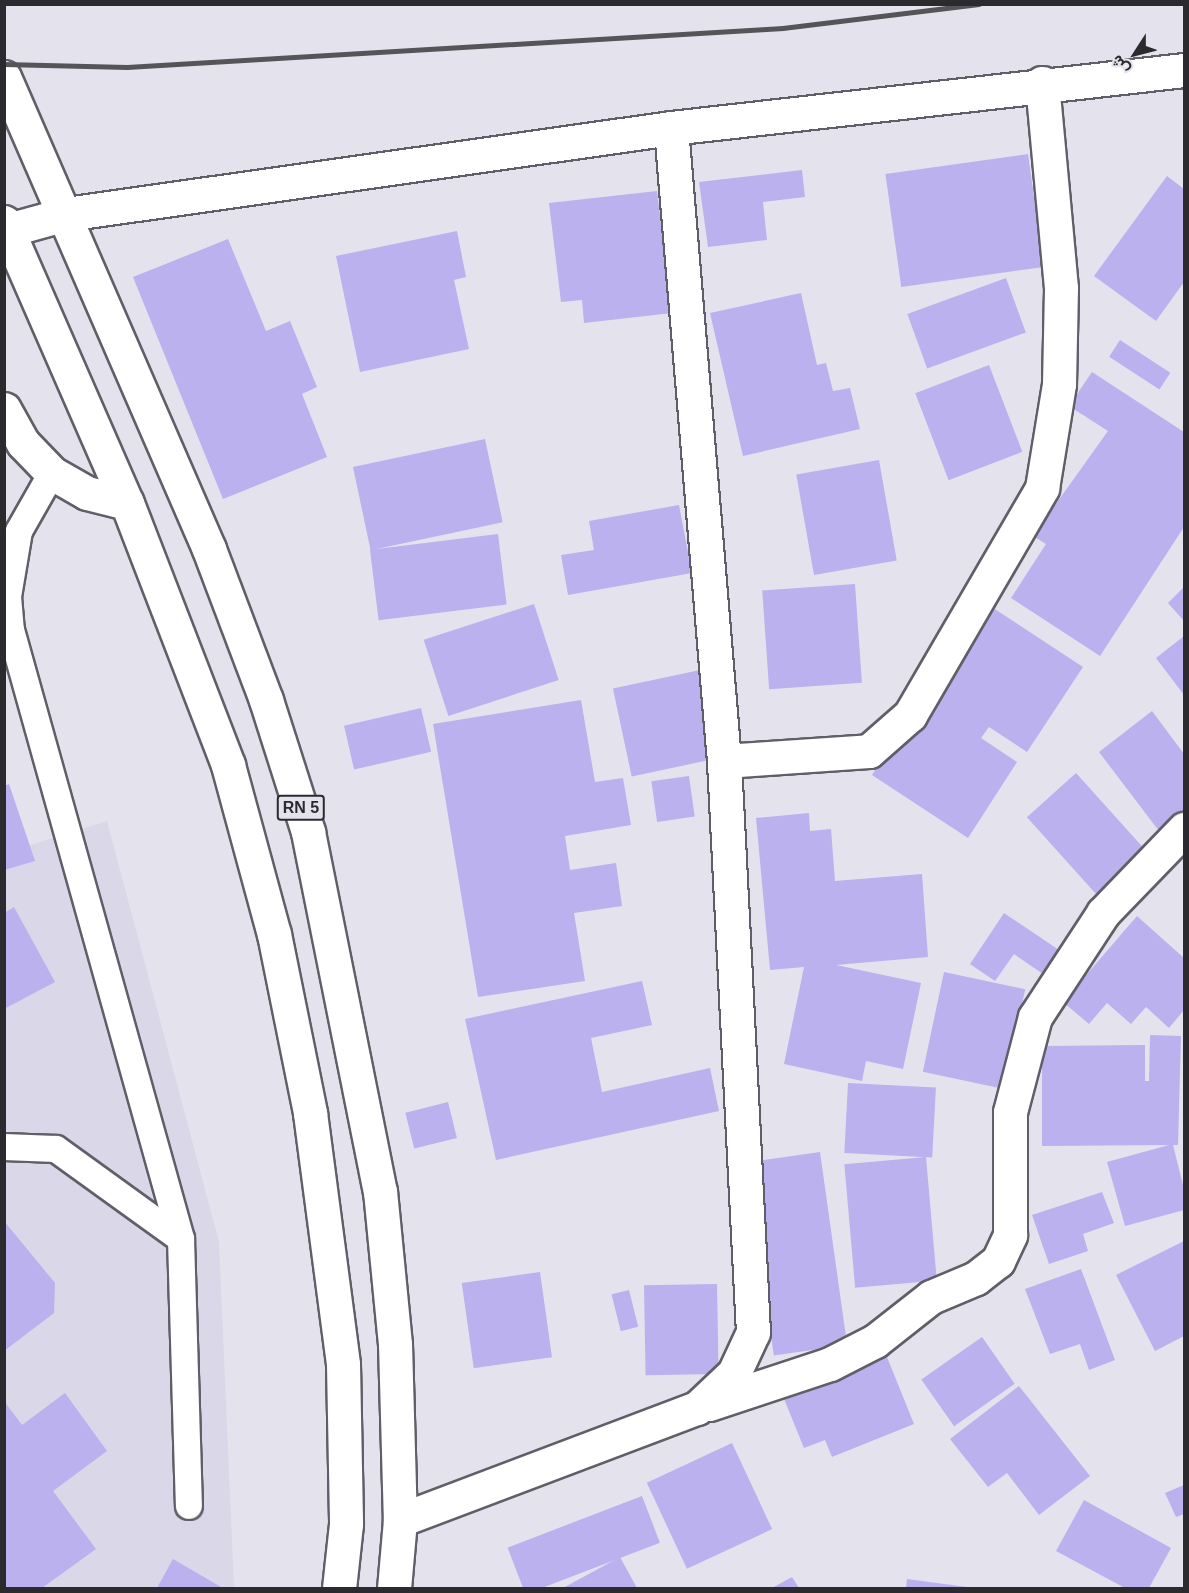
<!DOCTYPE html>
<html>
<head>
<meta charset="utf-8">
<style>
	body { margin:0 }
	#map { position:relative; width:1189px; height:1593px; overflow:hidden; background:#e4e3ed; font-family:Arial,Vazirmatn,sans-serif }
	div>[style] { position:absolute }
	.built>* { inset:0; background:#d9d7e8 }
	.building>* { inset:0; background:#bab1ee; transform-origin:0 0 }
	.roads { filter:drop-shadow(2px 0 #605f68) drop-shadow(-2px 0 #605f68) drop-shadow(0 2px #605f68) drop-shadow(0 -2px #605f68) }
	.service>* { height:26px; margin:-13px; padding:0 13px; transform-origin:13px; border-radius:13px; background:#fff }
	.minor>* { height:33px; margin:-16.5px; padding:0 16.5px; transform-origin:16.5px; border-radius:16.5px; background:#fff }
	.primary>* { height:33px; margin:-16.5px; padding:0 16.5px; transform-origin:16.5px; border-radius:16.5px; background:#fff }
	.rail>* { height:4.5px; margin:-2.25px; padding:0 2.25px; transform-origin:2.25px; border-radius:2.25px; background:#555459 }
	span { translate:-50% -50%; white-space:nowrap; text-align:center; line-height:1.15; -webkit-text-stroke:4.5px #e4e3ed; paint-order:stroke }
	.shield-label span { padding:2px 4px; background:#e4e3ed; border:2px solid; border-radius:4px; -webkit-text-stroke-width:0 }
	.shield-label { font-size:16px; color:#2b2a2e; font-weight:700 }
	.frame { position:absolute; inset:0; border:6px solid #2b2a2e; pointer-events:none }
	.north { position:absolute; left:1105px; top:24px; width:60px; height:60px; -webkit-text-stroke:4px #e4e3ed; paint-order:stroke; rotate:234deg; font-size:16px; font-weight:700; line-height:24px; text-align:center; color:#2b2a2e }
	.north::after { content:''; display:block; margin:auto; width:21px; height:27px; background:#2b2a2e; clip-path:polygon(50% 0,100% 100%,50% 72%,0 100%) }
</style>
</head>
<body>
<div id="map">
	<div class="built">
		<i style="clip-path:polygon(107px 821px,219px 1242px,234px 1588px,5px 1588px,5px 853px)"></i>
	</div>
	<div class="building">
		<i style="left:1028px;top:154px;width:114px;height:144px;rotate:82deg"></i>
		<i style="clip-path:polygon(802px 170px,805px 197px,763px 202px,767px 240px,708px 247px,699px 182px)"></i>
		<i style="clip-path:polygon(1167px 176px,1184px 189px,1184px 282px,1156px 321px,1094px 276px)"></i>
		<i style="clip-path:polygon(657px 191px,672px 313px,584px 323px,582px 300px,561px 302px,549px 203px)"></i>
		<i style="clip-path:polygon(457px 231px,466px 277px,454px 280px,469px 349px,360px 372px,336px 256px)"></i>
		<i style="clip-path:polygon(228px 239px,266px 331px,290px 321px,317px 387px,302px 394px,327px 457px,223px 499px,133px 277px)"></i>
		<i style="left:1006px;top:278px;width:58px;height:105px;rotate:70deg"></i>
		<i style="clip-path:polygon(801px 293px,817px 365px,826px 363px,833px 391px,850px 388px,860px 429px,743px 456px,710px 313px)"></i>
		<i style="left:1120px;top:340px;width:60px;height:20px;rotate:33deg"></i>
		<i style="left:989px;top:365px;width:93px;height:79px;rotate:69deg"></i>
		<i style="clip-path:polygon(1092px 372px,1184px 432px,1184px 527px,1100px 656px,1011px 598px,1046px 544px,1033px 536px,1108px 431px,1069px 406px)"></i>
		<i style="left:485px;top:439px;width:85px;height:135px;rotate:78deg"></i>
		<i style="left:879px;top:460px;width:102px;height:84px;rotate:80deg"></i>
		<i style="clip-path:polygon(679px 505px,692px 573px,568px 595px,561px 555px,594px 550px,589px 521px)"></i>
		<i style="left:498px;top:534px;width:71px;height:129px;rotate:83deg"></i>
		<i style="left:855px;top:584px;width:99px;height:93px;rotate:86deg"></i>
		<i style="clip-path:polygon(1184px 587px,1184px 621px,1168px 603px)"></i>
		<i style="clip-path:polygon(984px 602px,1083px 667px,1027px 752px,989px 727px,981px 738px,1017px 762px,968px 838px,872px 775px)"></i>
		<i style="left:534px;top:604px;width:80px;height:116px;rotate:72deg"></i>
		<i style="clip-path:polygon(1184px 636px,1184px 695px,1156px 658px)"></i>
		<i style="left:700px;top:670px;width:90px;height:89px;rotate:78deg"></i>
		<i style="clip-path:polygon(581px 700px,595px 782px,623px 778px,631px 825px,565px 836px,570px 870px,616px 863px,622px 906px,574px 913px,585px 981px,478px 997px,433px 724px)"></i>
		<i style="left:421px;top:708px;width:45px;height:79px;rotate:77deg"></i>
		<i style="clip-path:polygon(1152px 711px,1184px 754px,1184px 811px,1159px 831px,1099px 752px)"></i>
		<i style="left:1076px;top:773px;width:113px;height:66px;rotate:48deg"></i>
		<i style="left:689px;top:776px;width:41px;height:38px;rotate:82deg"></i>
		<i style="clip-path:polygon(9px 784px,35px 861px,4px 870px,4px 786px)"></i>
		<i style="clip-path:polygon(809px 813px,810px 831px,831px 829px,835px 881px,922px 874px,928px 957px,836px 965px,921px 983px,903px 1069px,866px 1061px,862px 1081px,784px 1064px,804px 967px,770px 970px,756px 818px)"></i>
		<i style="clip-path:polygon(14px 907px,55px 982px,4px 1009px,4px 913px)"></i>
		<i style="clip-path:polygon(1004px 913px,1059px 950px,1043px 974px,1014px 954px,995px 981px,970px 964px)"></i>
		<i style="clip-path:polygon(1137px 916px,1184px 958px,1184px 1010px,1169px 1028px,1146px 1007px,1131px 1024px,1107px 1003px,1089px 1024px,1063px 1002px)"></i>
		<i style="left:944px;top:972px;width:83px;height:102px;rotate:12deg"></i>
		<i style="clip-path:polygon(642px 981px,652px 1025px,591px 1038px,602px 1092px,710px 1068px,719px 1111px,496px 1160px,465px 1019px)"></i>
		<i style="clip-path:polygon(1150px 1035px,1181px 1036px,1178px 1145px,1173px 1145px,1184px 1189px,1184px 1210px,1125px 1226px,1107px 1162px,1169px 1145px,1042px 1146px,1042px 1046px,1145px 1045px,1145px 1081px,1149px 1081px)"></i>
		<i style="left:848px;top:1083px;width:88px;height:70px;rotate:3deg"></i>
		<i style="left:448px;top:1102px;width:37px;height:44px;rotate:76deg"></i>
		<i style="left:820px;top:1152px;width:195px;height:74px;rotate:82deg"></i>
		<i style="left:926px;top:1157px;width:124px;height:82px;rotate:85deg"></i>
		<i style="clip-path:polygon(1102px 1192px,1114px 1223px,1083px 1234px,1088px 1251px,1049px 1264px,1032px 1215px)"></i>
		<i style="clip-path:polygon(4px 1221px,55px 1283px,54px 1313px,4px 1351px)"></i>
		<i style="clip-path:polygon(1184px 1241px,1184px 1336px,1155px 1351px,1116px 1275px)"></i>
		<i style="clip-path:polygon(1081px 1269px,1115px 1360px,1089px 1370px,1080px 1344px,1050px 1354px,1025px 1289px)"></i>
		<i style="left:540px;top:1272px;width:86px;height:79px;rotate:82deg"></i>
		<i style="left:717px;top:1284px;width:90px;height:73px;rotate:89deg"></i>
		<i style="left:629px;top:1290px;width:38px;height:18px;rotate:76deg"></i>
		<i style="left:982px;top:1337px;width:57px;height:74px;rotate:55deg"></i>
		<i style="clip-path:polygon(885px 1352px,914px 1424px,832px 1457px,825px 1440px,804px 1448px,782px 1394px)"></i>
		<i style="clip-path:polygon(1019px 1386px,1090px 1476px,1039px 1515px,1007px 1473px,988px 1487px,950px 1439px)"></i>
		<i style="clip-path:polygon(65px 1393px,107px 1451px,53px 1491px,96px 1549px,42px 1588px,4px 1588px,4px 1401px,22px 1425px)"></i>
		<i style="left:732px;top:1443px;width:95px;height:94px;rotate:65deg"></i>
		<i style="clip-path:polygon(1184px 1485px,1184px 1514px,1176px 1517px,1165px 1493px)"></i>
		<i style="left:642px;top:1496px;width:50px;height:144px;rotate:69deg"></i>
		<i style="clip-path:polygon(1084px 1500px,1171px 1548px,1149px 1588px,1125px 1588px,1056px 1551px)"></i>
		<i style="clip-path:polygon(620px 1557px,637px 1588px,563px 1588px)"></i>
		<i style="clip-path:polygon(173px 1559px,221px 1587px,220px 1588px,157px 1588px)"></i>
		<i style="clip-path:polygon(792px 1577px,799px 1588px,772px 1588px)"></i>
		<i style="clip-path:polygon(907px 1579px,967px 1587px,967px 1588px,906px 1588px)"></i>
	</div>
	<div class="roads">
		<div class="service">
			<i style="left:52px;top:473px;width:67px;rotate:119.6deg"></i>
			<i style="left:19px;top:531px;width:67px;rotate:99.5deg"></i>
			<i style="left:8px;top:597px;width:33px;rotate:85deg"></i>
			<i style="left:11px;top:630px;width:632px;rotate:74.4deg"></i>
			<i style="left:181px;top:1239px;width:267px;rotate:88.3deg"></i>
			<i style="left:4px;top:1147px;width:52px;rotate:2.2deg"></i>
			<i style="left:56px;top:1149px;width:154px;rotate:35.8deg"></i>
		</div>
		<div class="minor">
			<i style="left:8px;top:230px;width:60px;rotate:-15.4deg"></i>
			<i style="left:66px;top:214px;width:611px;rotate:-8.09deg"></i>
			<i style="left:671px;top:128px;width:516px;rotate:-6.45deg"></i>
			<i style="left:4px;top:409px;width:39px;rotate:61deg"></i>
			<i style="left:23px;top:443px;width:42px;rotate:46deg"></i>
			<i style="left:52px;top:473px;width:40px;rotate:29.7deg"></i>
			<i style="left:87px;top:493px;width:41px;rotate:14deg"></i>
			<i style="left:724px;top:761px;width:145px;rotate:-3.9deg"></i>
			<i style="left:869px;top:751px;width:55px;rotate:-41.3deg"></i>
			<i style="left:910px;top:715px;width:263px;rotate:-59.8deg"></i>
			<i style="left:1042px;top:488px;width:105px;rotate:-80.7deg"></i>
			<i style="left:1059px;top:384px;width:96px;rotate:-88.8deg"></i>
			<i style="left:1061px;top:288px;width:206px;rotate:-95.3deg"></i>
			<i style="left:709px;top:1404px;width:127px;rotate:-18.3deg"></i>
			<i style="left:830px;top:1364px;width:51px;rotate:-27.1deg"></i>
			<i style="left:875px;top:1341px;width:71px;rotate:-38.2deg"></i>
			<i style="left:931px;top:1297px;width:49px;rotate:-22.9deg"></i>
			<i style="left:976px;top:1278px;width:28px;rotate:-38deg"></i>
			<i style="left:998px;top:1261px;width:29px;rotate:-65deg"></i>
			<i style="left:1010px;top:1235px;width:123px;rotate:-90deg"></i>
			<i style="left:1010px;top:1112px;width:98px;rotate:-75.3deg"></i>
			<i style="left:1035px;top:1017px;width:124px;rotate:-56.8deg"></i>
			<i style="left:1103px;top:913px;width:117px;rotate:-46deg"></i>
			<i style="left:400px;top:1520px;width:317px;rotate:-20.7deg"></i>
			<i style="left:697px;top:1408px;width:51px;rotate:-43.4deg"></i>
			<i style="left:734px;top:1373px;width:45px;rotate:-65.1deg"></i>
			<i style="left:753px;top:1332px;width:572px;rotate:-92.91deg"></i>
			<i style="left:724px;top:761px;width:635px;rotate:-94.79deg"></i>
		</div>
		<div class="primary">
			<i style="left:4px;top:77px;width:515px;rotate:66.52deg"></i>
			<i style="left:209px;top:549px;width:161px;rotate:69.3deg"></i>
			<i style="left:266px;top:700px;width:139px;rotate:72.3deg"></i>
			<i style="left:308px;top:832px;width:366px;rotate:78.7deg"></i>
			<i style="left:380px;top:1191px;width:154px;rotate:84.4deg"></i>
			<i style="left:395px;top:1344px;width:176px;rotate:88.4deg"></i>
			<i style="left:400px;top:1520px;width:68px;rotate:95deg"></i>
			<i style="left:4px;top:222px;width:307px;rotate:66.4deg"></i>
			<i style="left:127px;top:503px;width:281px;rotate:68.9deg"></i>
			<i style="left:228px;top:765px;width:175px;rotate:74.8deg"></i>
			<i style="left:274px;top:934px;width:183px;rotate:78.6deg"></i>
			<i style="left:310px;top:1113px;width:253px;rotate:82.5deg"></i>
			<i style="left:343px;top:1364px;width:160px;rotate:88.9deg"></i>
			<i style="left:346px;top:1524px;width:64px;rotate:96.2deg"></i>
		</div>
	</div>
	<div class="rail">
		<i style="left:4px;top:64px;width:123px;rotate:1.4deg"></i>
		<i style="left:127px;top:67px;width:657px;rotate:-3.4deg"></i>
		<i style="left:783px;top:28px;width:197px;rotate:-7deg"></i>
	</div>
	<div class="shield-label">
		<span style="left:301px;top:808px">RN 5</span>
	</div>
	<div class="frame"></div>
	<div class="north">ش</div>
</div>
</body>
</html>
